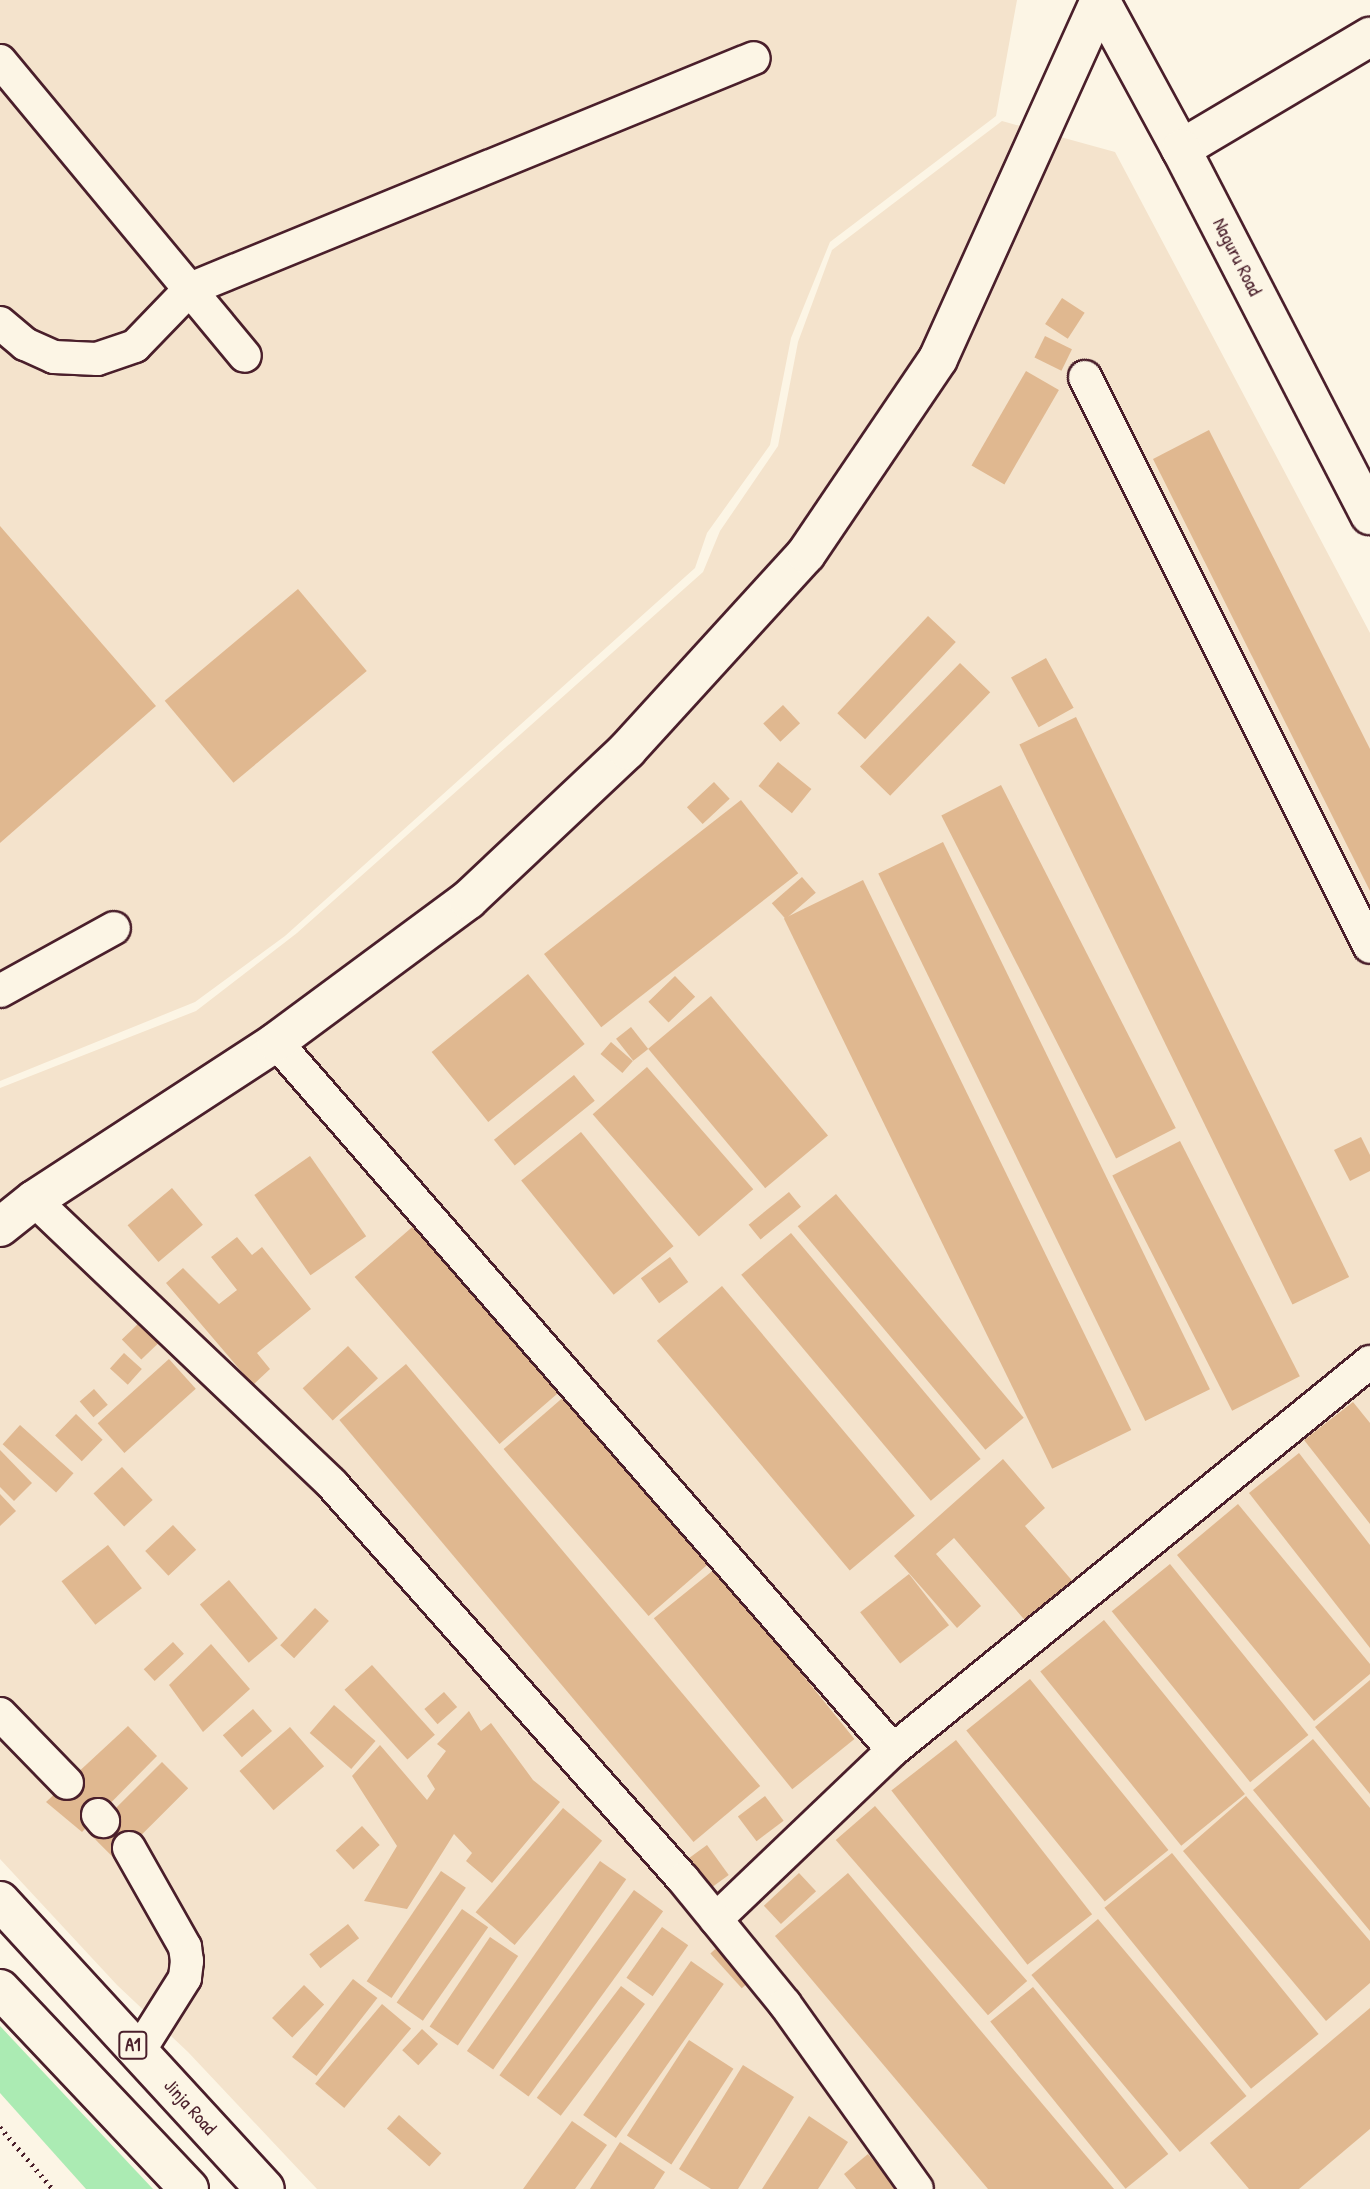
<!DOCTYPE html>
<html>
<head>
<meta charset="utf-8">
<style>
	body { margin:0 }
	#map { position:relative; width:1370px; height:2189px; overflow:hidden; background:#fcf5e5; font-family:"Patrick Hand",sans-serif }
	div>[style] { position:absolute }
	.built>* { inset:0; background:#f4e3cc }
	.green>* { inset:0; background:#abebb3 }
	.building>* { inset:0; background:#e0b890; transform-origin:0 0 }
	.path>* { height:4.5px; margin-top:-2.25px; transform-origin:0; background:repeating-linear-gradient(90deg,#4a1f2b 0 2px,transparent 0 7px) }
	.roads { filter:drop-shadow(2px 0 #4a1f2b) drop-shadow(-2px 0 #4a1f2b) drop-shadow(0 2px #4a1f2b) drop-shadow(0 -2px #4a1f2b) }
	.lane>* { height:32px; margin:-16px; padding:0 16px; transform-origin:16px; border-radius:16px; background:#fcf5e5 }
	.street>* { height:38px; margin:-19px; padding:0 19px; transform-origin:19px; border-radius:19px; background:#fcf5e5 }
	.secondary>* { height:38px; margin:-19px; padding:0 19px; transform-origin:19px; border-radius:19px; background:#fcf5e5 }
	.highway>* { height:38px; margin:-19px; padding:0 19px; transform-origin:19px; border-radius:19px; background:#fcf5e5 }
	span { translate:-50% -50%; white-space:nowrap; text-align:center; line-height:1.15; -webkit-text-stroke:5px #fcf5e5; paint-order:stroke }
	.shield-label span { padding:2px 5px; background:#fcf5e5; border:2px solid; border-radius:5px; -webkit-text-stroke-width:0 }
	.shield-label { font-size:18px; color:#4a1f2b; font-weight:700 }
	.street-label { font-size:19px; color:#4a1f2b }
</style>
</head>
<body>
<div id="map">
	<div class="built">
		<i style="clip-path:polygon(0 0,1017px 0,996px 116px,830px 242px,791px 338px,770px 445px,707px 533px,695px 568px,285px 936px,195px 1002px,0 1081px)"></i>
		<i style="clip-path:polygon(1002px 121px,1115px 152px,1370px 633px,1370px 2189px,317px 2189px,188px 2052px,117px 1985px,0 1859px,0 1088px,196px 1011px,297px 933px,703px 572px,720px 531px,778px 446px,798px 342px,832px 250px)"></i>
	</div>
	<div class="green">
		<i style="clip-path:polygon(0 2026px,153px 2189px,86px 2189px,0 2093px)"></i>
	</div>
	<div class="building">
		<i style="left:1062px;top:298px;width:27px;height:31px;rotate:33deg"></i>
		<i style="left:1045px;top:336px;width:30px;height:24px;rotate:26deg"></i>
		<i style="left:1026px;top:371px;width:38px;height:109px;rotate:30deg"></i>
		<i style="clip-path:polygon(1209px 430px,1370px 749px,1370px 891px,1153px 459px)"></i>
		<i style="clip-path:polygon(0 526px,156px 706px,0 843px)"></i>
		<i style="left:298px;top:589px;width:107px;height:174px;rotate:50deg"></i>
		<i style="left:928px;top:616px;width:38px;height:133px;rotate:43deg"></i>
		<i style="left:1046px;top:658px;width:57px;height:40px;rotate:61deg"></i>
		<i style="left:960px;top:663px;width:42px;height:144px;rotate:44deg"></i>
		<i style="left:783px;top:705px;width:25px;height:27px;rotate:47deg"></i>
		<i style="left:1076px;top:717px;width:623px;height:63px;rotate:64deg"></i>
		<i style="left:778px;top:762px;width:43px;height:31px;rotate:39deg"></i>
		<i style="left:714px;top:782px;width:23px;height:37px;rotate:47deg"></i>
		<i style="left:1001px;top:785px;width:385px;height:67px;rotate:63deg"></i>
		<i style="left:741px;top:800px;width:93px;height:250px;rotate:52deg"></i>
		<i style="left:943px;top:842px;width:609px;height:72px;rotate:64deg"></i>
		<i style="left:802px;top:877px;width:21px;height:40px;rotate:49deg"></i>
		<i style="left:863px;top:880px;width:612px;height:88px;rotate:64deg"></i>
		<i style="left:528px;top:974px;width:90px;height:124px;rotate:51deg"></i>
		<i style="left:675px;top:976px;width:29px;height:37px;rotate:46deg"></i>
		<i style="left:711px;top:996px;width:182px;height:82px;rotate:50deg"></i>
		<i style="left:631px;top:1027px;width:28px;height:19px;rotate:52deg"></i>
		<i style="left:611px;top:1042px;width:29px;height:16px;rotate:41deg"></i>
		<i style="left:647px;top:1067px;width:162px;height:72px;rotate:49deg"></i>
		<i style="left:574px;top:1075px;width:33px;height:103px;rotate:51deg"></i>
		<i style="left:581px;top:1132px;width:147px;height:77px;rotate:51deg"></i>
		<i style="clip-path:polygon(1361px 1137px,1370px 1155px,1370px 1171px,1350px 1181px,1334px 1150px)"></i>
		<i style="left:1180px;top:1141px;width:264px;height:76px;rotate:63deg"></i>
		<i style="left:310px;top:1156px;width:98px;height:68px;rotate:55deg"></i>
		<i style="left:172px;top:1188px;width:48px;height:58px;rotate:50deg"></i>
		<i style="left:789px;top:1192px;width:19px;height:52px;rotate:51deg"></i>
		<i style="left:836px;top:1194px;width:292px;height:50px;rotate:50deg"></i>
		<i style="left:418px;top:1222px;width:221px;height:84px;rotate:49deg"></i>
		<i style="left:791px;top:1233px;width:295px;height:65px;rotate:50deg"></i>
		<i style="clip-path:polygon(237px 1237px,252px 1255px,262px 1247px,311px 1309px,257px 1353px,270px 1369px,253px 1385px,166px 1283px,183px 1268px,219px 1304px,237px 1290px,211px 1257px)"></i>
		<i style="left:670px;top:1257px;width:31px;height:36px;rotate:54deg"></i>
		<i style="left:722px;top:1286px;width:300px;height:85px;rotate:50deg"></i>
		<i style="left:142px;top:1320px;width:28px;height:28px;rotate:46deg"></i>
		<i style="left:348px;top:1346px;width:44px;height:62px;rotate:47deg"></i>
		<i style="left:124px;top:1353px;width:24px;height:21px;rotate:42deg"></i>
		<i style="left:169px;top:1359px;width:40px;height:96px;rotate:48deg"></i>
		<i style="left:406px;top:1364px;width:551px;height:87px;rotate:50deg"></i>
		<i style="left:94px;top:1389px;width:21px;height:19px;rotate:49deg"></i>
		<i style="left:567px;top:1394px;width:221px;height:84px;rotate:49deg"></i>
		<i style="clip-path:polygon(1353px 1402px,1370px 1423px,1370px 1524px,1304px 1440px)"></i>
		<i style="left:76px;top:1414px;width:37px;height:30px;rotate:44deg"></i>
		<i style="left:20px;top:1425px;width:72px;height:26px;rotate:42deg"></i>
		<i style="clip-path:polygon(0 1450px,32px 1483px,14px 1501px,0 1487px)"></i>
		<i style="clip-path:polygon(1299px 1453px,1370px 1545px,1370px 1648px,1249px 1493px)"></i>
		<i style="clip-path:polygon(1003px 1459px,1045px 1508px,1025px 1526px,1075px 1584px,1029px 1625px,954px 1538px,936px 1554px,981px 1606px,957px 1628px,894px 1556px)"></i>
		<i style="left:122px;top:1467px;width:45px;height:39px;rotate:47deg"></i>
		<i style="clip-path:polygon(0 1494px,16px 1511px,0 1526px)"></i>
		<i style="clip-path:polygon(1238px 1504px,1370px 1664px,1370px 1674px,1314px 1721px,1177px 1555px)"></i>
		<i style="left:173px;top:1525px;width:34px;height:38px;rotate:47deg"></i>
		<i style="left:108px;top:1545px;width:55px;height:59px;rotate:52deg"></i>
		<i style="left:1170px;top:1564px;width:220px;height:75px;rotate:51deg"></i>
		<i style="left:716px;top:1568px;width:220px;height:80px;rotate:51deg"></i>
		<i style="left:909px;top:1574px;width:65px;height:62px;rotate:52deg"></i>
		<i style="left:229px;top:1580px;width:76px;height:38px;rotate:50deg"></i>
		<i style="left:315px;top:1608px;width:19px;height:51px;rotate:43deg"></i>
		<i style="left:1104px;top:1620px;width:224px;height:82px;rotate:51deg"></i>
		<i style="left:173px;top:1642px;width:16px;height:40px;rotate:47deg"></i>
		<i style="clip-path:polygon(211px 1644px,250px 1689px,203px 1732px,169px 1685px)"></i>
		<i style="left:372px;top:1665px;width:94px;height:37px;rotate:48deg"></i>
		<i style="left:1030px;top:1679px;width:220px;height:82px;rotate:51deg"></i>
		<i style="clip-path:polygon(1370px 1680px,1370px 1794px,1315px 1727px)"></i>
		<i style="left:444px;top:1692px;width:20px;height:26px;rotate:49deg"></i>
		<i style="left:334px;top:1705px;width:55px;height:37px;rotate:41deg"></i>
		<i style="left:253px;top:1709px;width:29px;height:40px;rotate:49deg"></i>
		<i style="clip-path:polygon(469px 1711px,481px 1731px,491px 1723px,533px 1780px,560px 1802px,492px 1883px,466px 1861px,472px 1853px,454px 1834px,407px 1909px,364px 1901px,397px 1846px,352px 1776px,380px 1745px,427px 1800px,435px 1789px,427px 1776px,446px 1751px,437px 1744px)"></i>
		<i style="clip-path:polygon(128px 1726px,157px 1756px,82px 1832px,46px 1802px)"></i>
		<i style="left:290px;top:1727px;width:52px;height:67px;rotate:49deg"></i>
		<i style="clip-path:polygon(1313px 1739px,1370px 1808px,1370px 1931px,1253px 1790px)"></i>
		<i style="left:956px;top:1740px;width:221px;height:82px;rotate:52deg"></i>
		<i style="left:162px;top:1762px;width:37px;height:102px;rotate:45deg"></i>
		<i style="left:765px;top:1796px;width:31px;height:34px;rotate:53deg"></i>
		<i style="clip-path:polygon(1246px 1796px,1370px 1941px,1370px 1983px,1326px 2021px,1183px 1851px)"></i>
		<i style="left:875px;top:1806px;width:232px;height:52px;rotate:49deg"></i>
		<i style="left:563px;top:1808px;width:51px;height:136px;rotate:40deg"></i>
		<i style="left:362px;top:1826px;width:26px;height:36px;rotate:47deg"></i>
		<i style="left:707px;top:1845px;width:37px;height:25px;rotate:54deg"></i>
		<i style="left:1172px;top:1853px;width:233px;height:87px;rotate:51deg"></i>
		<i style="left:600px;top:1861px;width:32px;height:232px;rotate:35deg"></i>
		<i style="left:441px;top:1871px;width:30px;height:133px;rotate:34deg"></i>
		<i style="left:799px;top:1873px;width:25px;height:48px;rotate:47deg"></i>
		<i style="clip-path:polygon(848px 1873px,1114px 2189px,988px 2189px,775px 1936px)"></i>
		<i style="left:634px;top:1890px;width:36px;height:229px;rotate:36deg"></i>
		<i style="left:462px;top:1909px;width:32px;height:114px;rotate:35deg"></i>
		<i style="left:1098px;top:1919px;width:231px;height:87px;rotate:50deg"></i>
		<i style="left:348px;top:1924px;width:18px;height:49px;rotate:52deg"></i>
		<i style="left:662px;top:1927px;width:32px;height:62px;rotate:35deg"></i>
		<i style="left:490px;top:1937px;width:34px;height:108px;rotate:34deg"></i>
		<i style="left:723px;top:1942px;width:47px;height:17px;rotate:48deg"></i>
		<i style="left:691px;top:1961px;width:40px;height:188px;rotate:35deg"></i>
		<i style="left:353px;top:1979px;width:31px;height:99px;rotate:38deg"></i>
		<i style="left:304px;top:1985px;width:28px;height:46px;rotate:44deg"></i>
		<i style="left:621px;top:1986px;width:30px;height:140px;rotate:37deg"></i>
		<i style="left:1033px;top:1987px;width:215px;height:55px;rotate:51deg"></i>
		<i style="left:382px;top:2004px;width:38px;height:104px;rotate:40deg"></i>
		<i style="clip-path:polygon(1370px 2008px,1370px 2129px,1299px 2189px,1249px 2189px,1210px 2143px)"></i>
		<i style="left:422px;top:2029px;width:22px;height:29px;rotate:43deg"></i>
		<i style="left:689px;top:2040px;width:53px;height:114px;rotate:33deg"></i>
		<i style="clip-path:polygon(743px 2065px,794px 2097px,738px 2189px,711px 2189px,679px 2169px)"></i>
		<i style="left:399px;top:2115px;width:57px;height:18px;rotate:42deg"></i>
		<i style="clip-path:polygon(809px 2116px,848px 2142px,818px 2189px,762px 2189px)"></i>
		<i style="clip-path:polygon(572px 2121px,607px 2145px,575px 2189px,523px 2189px)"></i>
		<i style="clip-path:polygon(620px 2142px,665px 2172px,654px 2189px,590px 2189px)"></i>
		<i style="clip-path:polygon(868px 2154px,898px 2189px,856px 2189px,844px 2174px)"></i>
	</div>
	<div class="path">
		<i style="left:0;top:2127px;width:82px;rotate:49.5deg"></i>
	</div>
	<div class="roads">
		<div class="lane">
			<i style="left:0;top:61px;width:383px;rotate:50.3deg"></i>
			<i style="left:0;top:323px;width:33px;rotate:40deg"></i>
			<i style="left:25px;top:344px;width:32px;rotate:24deg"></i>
			<i style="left:54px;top:357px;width:43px;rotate:2.7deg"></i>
			<i style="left:97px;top:359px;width:40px;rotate:-18.9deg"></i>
			<i style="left:135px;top:346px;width:79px;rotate:-46deg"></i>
			<i style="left:190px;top:289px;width:609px;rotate:-22.27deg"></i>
			<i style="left:1085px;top:377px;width:637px;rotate:63.43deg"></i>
			<i style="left:0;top:991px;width:130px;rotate:-28.9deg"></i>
			<i style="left:276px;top:1042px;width:939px;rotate:48.93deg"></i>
			<i style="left:893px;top:1750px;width:245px;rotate:136.3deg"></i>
			<i style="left:34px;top:1200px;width:412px;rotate:43.6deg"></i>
			<i style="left:332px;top:1484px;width:528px;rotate:48.38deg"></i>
			<i style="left:683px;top:1879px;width:161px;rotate:50.8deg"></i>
			<i style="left:785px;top:2004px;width:227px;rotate:54.5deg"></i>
			<i style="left:0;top:1714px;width:96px;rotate:45.8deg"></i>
			<i style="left:893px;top:1750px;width:615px;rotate:-39.13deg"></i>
			<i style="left:98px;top:1815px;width:8px;rotate:50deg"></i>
			<i style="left:129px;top:1848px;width:114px;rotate:60.5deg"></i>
			<i style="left:185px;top:1947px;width:14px;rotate:82deg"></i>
			<i style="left:187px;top:1961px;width:17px;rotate:97deg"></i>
			<i style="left:185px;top:1978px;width:86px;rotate:122.2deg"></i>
		</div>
		<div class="street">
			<i style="left:1181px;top:149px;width:220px;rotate:-30.7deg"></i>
			<i style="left:0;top:1227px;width:43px;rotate:-38.5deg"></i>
			<i style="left:34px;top:1200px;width:289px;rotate:-33.1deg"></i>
			<i style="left:276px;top:1042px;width:239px;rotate:-36.5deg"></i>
			<i style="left:468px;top:900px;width:219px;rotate:-43.3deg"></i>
			<i style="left:627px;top:750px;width:265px;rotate:-47.6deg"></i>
			<i style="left:806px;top:554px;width:235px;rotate:-55.9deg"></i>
			<i style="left:938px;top:359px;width:393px;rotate:-65.7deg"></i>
		</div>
		<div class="secondary">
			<i style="left:1100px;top:0;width:170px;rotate:61.5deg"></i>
			<i style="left:1181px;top:149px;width:412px;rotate:62.7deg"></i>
		</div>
		<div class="highway">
			<i style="left:0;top:1901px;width:391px;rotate:47.4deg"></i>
			<i style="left:0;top:1989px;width:275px;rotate:46.6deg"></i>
		</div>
	</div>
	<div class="shield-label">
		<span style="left:133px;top:2045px">A1</span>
	</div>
	<div class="street-label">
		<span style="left:1237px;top:257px;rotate:63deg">Naguru Road</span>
		<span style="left:190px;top:2107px;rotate:48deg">Jinja Road</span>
	</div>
</div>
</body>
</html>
